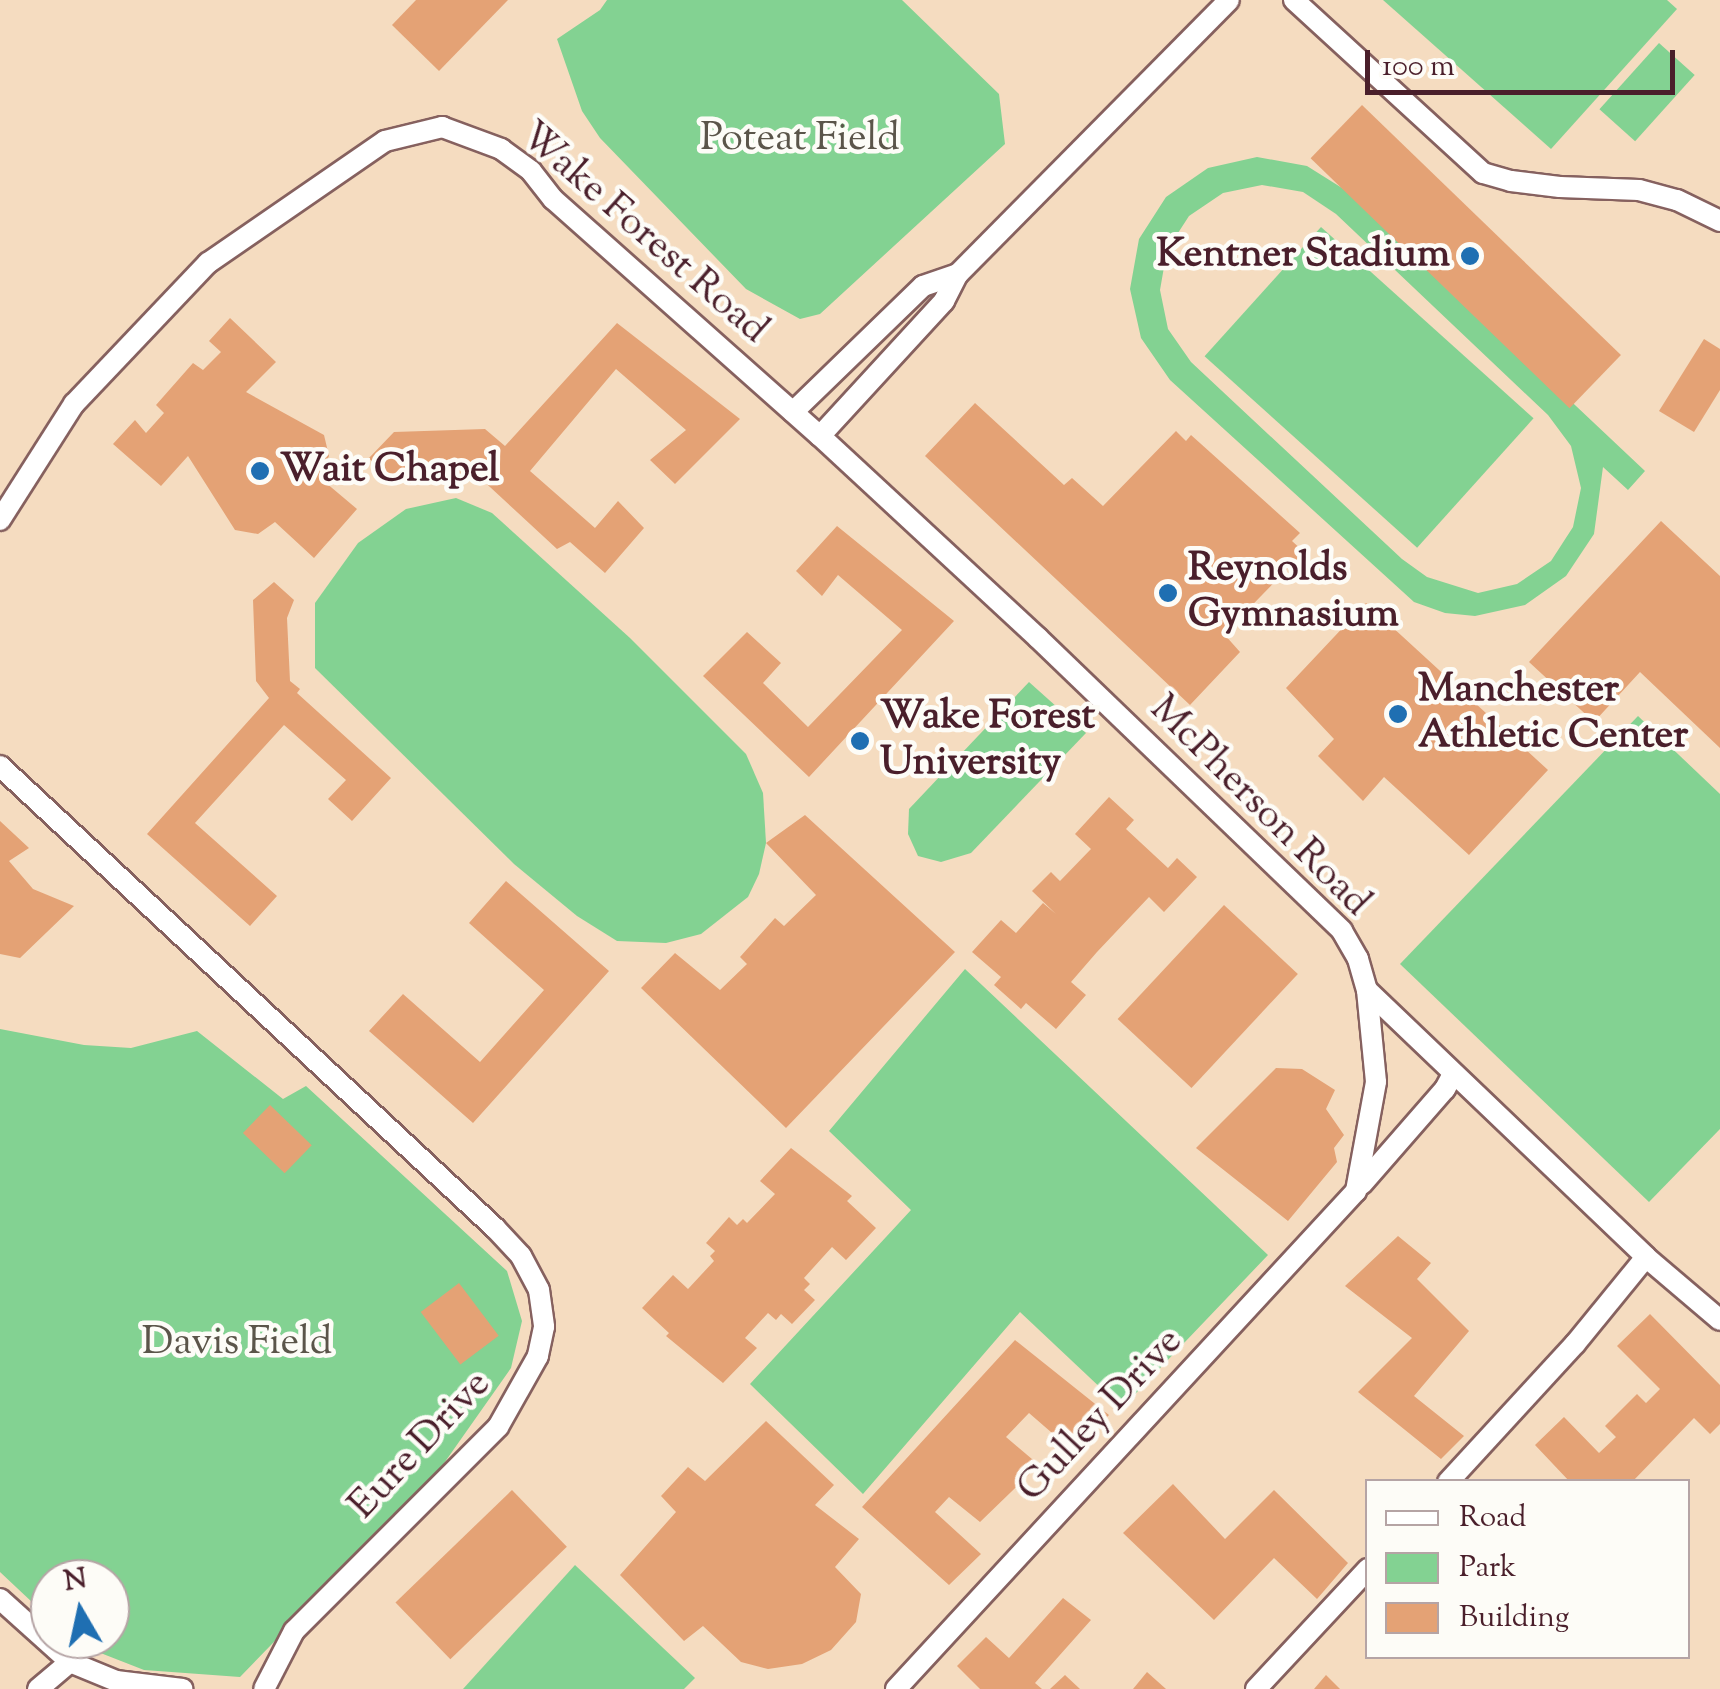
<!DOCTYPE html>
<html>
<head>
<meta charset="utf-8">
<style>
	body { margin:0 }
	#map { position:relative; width:1720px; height:1689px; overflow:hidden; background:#f5dcc0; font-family:"Sorts Mill Goudy",serif }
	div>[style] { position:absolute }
	.green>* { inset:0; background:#83d292; transform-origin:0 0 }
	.building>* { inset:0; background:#e4a275; transform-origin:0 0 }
	.roads { filter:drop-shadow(2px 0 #86615f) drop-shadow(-2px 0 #86615f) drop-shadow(0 2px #86615f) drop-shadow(0 -2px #86615f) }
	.minor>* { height:20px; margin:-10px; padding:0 10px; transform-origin:10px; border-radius:10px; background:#fff }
	.dots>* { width:28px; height:28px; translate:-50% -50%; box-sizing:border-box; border:5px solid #fdfcf7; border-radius:50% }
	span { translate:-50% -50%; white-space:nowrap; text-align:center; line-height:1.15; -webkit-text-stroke:9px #fdfcf7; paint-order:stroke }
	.park-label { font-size:40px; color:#5b554a }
	.street-label { font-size:40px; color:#4a1f2b }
	.poi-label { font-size:40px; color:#4a1f2b; font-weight:700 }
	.right { translate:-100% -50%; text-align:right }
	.left { translate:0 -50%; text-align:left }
	.legend { position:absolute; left:1365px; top:1479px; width:325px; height:180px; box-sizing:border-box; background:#fdfcf7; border:2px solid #b5a4a5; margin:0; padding:12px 18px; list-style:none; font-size:30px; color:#4a1f2b }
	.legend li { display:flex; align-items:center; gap:20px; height:50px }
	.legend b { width:50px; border:2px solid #b5a4a5 }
	.north { position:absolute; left:30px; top:1559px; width:100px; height:100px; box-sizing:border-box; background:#fdfcf7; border:2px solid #b5a4a5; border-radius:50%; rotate:351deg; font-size:28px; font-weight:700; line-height:40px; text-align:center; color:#4a1f2b }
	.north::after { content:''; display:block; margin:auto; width:35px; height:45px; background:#1f6fb2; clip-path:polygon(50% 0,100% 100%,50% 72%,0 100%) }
	.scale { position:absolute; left:1365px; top:50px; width:310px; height:45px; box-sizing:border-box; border:5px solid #4a1f2b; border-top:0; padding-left:12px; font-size:30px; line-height:35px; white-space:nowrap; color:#4a1f2b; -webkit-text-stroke:8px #fdfcf7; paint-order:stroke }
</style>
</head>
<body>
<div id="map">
	<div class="green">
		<i style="clip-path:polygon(607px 0,902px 0,999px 94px,1005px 144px,820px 314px,800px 319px,746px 289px,600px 138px,582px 111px,557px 39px,600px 10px)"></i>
		<i style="clip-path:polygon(1383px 0,1667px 0,1677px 9px,1551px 149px)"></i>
		<i style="left:1659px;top:43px;width:48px;height:89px;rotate:42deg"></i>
		<i style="clip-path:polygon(evenodd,1257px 157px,1307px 166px,1350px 193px,1645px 471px,1628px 490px,1603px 467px,1594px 534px,1566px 576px,1525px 605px,1475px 616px,1445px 613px,1414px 602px,1170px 380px,1141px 338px,1130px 289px,1139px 239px,1166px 197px,1208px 168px,1257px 157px,1262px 185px,1303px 192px,1336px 214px,1548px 415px,1571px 446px,1581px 488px,1573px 527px,1551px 561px,1517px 584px,1478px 593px,1427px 577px,1402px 559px,1191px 362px,1168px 329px,1160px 290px,1167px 250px,1189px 216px,1223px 193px,1262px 185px)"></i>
		<i style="left:1321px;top:227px;width:286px;height:174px;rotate:42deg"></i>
		<i style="clip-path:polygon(456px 498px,492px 513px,630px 638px,746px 754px,763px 793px,766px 843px,759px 874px,748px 897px,701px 934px,666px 943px,617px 941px,577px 916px,514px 864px,315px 668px,315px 603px,358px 543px,406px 509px)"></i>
		<i style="clip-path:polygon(1029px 682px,1086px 733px,971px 853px,941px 862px,918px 856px,908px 834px,909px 809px)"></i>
		<i style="clip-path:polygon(1638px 716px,1720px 794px,1720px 1129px,1649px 1202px,1400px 964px)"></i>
		<i style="clip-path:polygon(965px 969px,1268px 1255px,1122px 1408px,1020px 1312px,863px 1494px,750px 1384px,911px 1210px,829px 1131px)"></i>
		<i style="clip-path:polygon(0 1029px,84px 1045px,131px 1048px,197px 1031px,283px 1099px,306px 1086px,507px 1271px,522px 1321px,511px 1368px,435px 1476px,240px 1677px,144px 1670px,75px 1643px,71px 1639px,110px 1639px,110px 1579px,50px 1579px,50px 1619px,0 1572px)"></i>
		<i style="clip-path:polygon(575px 1565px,695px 1678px,684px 1689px,463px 1689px)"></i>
	</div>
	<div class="building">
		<i style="clip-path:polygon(416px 0,508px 0,439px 71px,392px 25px)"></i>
		<i style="left:1362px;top:105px;width:360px;height:74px;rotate:44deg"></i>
		<i style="clip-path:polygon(230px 318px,276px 362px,246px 392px,324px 435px,329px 456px,319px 477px,357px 509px,314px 558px,275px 522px,258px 534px,235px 530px,188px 456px,161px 486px,113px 444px,135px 420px,146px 433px,164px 413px,156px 405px,193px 363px,203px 370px,221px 352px,209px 341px)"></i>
		<i style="clip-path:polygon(617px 323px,740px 419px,675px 484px,650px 460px,686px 430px,616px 369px,530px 471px,595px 528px,618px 501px,644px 528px,605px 573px,570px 542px,557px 549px,477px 475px,400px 473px,390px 484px,369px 458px,394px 432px,485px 429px,505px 446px)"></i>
		<i style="clip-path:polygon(1704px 339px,1720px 349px,1720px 390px,1694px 432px,1659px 411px)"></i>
		<i style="clip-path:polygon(975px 403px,1064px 485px,1072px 478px,1103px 506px,1176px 431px,1186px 441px,1191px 435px,1300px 533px,1292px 541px,1304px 552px,1224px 634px,1240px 652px,1190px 705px,925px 456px)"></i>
		<i style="clip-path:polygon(1661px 521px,1720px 576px,1720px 748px,1640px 672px,1594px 722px,1529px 662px)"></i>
		<i style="clip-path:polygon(837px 526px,954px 621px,809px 777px,703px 676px,747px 632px,781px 663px,763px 683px,808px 727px,902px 630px,838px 575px,822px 596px,796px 571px)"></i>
		<i style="clip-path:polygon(274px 582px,294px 600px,287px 618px,290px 681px,300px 689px,297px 693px,391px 778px,352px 821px,328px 799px,346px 780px,284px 725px,195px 823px,277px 896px,250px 926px,147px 834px,269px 698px,256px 681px,253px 600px)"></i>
		<i style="clip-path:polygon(1366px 603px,1548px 770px,1469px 855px,1384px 777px,1363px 801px,1318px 756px,1334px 739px,1286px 688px)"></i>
		<i style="clip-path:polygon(1109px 797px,1134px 820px,1126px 829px,1168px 868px,1177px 858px,1197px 877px,1164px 912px,1149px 897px,1097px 952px,1071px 982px,1086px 995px,1056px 1029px,1026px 1003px,1021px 1009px,994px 985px,1001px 977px,972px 952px,1001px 920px,1016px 933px,1043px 903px,1056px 914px,1032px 891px,1051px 872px,1060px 881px,1091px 849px,1075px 834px)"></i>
		<i style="clip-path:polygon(805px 815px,955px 952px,786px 1128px,641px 988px,675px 953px,720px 990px,747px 964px,740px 957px,775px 918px,784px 926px,816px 895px,766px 843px)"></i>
		<i style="clip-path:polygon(0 821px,29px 848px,9px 861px,33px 889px,74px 906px,20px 958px,0 954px)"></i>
		<i style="clip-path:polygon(506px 881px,609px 971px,473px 1123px,369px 1031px,403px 994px,480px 1062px,544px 990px,469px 923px)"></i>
		<i style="left:1224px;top:905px;width:101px;height:156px;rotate:43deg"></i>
		<i style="clip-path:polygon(1276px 1068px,1302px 1069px,1335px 1090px,1326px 1109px,1344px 1135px,1334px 1148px,1337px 1162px,1288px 1221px,1196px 1148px)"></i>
		<i style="left:270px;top:1105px;width:58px;height:39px;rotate:44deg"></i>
		<i style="clip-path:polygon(791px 1148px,852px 1196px,847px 1201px,876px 1228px,846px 1260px,832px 1247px,804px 1278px,810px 1284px,804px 1290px,815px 1300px,792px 1324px,781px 1314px,776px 1320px,768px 1313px,745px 1338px,757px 1348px,723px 1383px,666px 1336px,669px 1333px,642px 1308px,673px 1275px,688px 1289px,714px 1261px,710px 1256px,715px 1251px,706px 1243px,729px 1217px,737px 1225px,743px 1219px,747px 1223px,775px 1194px,760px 1181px)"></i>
		<i style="clip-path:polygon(1398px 1236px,1431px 1263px,1417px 1279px,1469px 1331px,1414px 1396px,1464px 1436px,1441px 1459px,1358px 1392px,1412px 1338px,1345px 1286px)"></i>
		<i style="left:459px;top:1283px;width:66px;height:48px;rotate:53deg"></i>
		<i style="clip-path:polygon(1650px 1314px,1720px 1385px,1720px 1424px,1710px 1434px,1694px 1418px,1632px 1482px,1570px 1482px,1535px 1445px,1564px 1417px,1599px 1453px,1616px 1437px,1605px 1426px,1637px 1394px,1646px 1403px,1660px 1389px,1617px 1346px)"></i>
		<i style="clip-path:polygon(1015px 1340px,1109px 1415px,1074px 1452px,1029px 1413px,1006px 1437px,1039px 1465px,980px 1522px,949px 1497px,935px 1512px,981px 1554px,949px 1585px,862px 1507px)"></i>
		<i style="clip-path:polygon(766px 1421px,834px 1485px,815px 1505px,859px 1539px,835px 1567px,861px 1594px,856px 1622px,831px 1650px,802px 1664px,768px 1669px,741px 1662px,703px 1626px,684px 1641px,620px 1575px,676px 1512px,661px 1496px,688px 1467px,705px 1481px)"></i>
		<i style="clip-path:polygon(1173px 1484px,1225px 1539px,1274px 1490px,1348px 1563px,1317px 1599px,1274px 1558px,1214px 1620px,1123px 1533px)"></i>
		<i style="left:512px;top:1490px;width:79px;height:162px;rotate:46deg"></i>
		<i style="clip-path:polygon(1063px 1598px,1091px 1620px,1035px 1683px,1042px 1689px,980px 1689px,957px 1666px,986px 1637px,1009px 1658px)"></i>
		<i style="clip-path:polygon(1147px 1672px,1166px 1689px,1133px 1689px)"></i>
		<i style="clip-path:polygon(1065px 1675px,1080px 1689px,1050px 1689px)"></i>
		<i style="clip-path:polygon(1326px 1675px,1340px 1689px,1314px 1689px)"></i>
	</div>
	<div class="roads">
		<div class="minor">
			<i style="left:1294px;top:0;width:256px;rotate:42.5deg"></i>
			<i style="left:1483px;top:173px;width:29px;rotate:16deg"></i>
			<i style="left:1511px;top:181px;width:49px;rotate:7deg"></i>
			<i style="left:1560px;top:187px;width:79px;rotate:2.2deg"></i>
			<i style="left:1639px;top:190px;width:39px;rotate:15deg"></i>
			<i style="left:1677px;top:200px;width:48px;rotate:26deg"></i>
			<i style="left:793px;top:412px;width:181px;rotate:-44.1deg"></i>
			<i style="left:923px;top:286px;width:37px;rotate:-19deg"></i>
			<i style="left:820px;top:436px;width:183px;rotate:-47.4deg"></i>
			<i style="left:944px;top:301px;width:30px;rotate:-63deg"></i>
			<i style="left:958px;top:274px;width:385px;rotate:-45.3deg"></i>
			<i style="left:0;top:520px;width:138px;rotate:-57.5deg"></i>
			<i style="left:74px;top:404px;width:195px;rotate:-46.5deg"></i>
			<i style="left:208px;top:263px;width:215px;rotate:-34.6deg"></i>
			<i style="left:385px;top:141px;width:59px;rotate:-13.8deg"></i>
			<i style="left:442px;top:127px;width:63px;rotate:20.4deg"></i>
			<i style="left:501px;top:149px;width:37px;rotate:36deg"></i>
			<i style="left:531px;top:171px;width:36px;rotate:52deg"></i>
			<i style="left:553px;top:199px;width:357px;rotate:41.6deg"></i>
			<i style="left:820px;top:436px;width:297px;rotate:42.8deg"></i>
			<i style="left:1038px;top:638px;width:422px;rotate:43.9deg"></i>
			<i style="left:1342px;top:931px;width:32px;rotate:60deg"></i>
			<i style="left:1358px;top:959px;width:32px;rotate:74deg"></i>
			<i style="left:1367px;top:990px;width:92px;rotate:84.4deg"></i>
			<i style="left:1376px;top:1082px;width:111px;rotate:100.4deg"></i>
			<i style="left:1356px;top:1191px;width:678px;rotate:132.73deg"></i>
			<i style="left:0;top:766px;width:677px;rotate:43.03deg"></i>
			<i style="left:495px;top:1228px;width:38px;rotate:47deg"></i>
			<i style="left:521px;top:1256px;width:38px;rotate:62deg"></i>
			<i style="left:539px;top:1290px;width:37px;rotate:82deg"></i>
			<i style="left:544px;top:1327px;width:30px;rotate:102deg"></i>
			<i style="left:538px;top:1356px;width:81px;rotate:119.4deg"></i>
			<i style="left:498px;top:1427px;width:288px;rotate:135deg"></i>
			<i style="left:294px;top:1631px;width:65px;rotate:117.3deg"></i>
			<i style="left:1367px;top:990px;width:386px;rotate:43.7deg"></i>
			<i style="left:1646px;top:1257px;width:97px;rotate:40.4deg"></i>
			<i style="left:1362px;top:1184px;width:126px;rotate:-48.9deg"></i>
			<i style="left:1445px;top:1089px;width:17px;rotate:-62deg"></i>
			<i style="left:1448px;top:1482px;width:188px;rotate:-47.4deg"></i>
			<i style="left:1575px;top:1344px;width:112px;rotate:-50.8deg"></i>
			<i style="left:0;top:1599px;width:94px;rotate:42deg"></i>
			<i style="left:70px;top:1662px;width:50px;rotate:22.4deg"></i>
			<i style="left:116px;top:1681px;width:67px;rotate:6.8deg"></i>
			<i style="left:38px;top:1689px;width:42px;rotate:-40.2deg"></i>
			<i style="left:1256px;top:1689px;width:164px;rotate:-47deg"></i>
		</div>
	</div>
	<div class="dots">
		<i style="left:1470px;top:256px;background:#1f6fb2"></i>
		<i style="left:260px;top:471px;background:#1f6fb2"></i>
		<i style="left:1168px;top:593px;background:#1f6fb2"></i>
		<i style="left:1398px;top:714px;background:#1f6fb2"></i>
		<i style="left:860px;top:741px;background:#1f6fb2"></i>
	</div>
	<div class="park-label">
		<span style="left:800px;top:140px">Poteat Field</span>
		<span style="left:237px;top:1344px">Davis Field</span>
	</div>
	<div class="street-label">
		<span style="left:643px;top:234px;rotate:41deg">Wake Forest Road</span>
		<span style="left:1259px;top:807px;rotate:45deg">McPherson Road</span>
		<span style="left:1101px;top:1416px;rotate:-47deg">Gulley Drive</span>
		<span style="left:421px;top:1446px;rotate:-47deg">Eure Drive</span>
	</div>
	<div class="poi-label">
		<span class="right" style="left:1450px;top:256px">Kentner Stadium</span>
		<span class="left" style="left:280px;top:471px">Wait Chapel</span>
		<span class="left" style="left:1188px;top:593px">Reynolds<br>Gymnasium</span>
		<span class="left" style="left:1418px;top:714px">Manchester<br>Athletic Center</span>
		<span class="left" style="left:880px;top:741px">Wake Forest<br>University</span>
	</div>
	<ul class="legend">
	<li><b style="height:12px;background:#fff"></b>Road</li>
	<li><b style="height:28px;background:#83d292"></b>Park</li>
	<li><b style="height:28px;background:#e4a275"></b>Building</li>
	</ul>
	<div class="north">N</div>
	<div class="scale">100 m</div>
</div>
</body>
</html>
